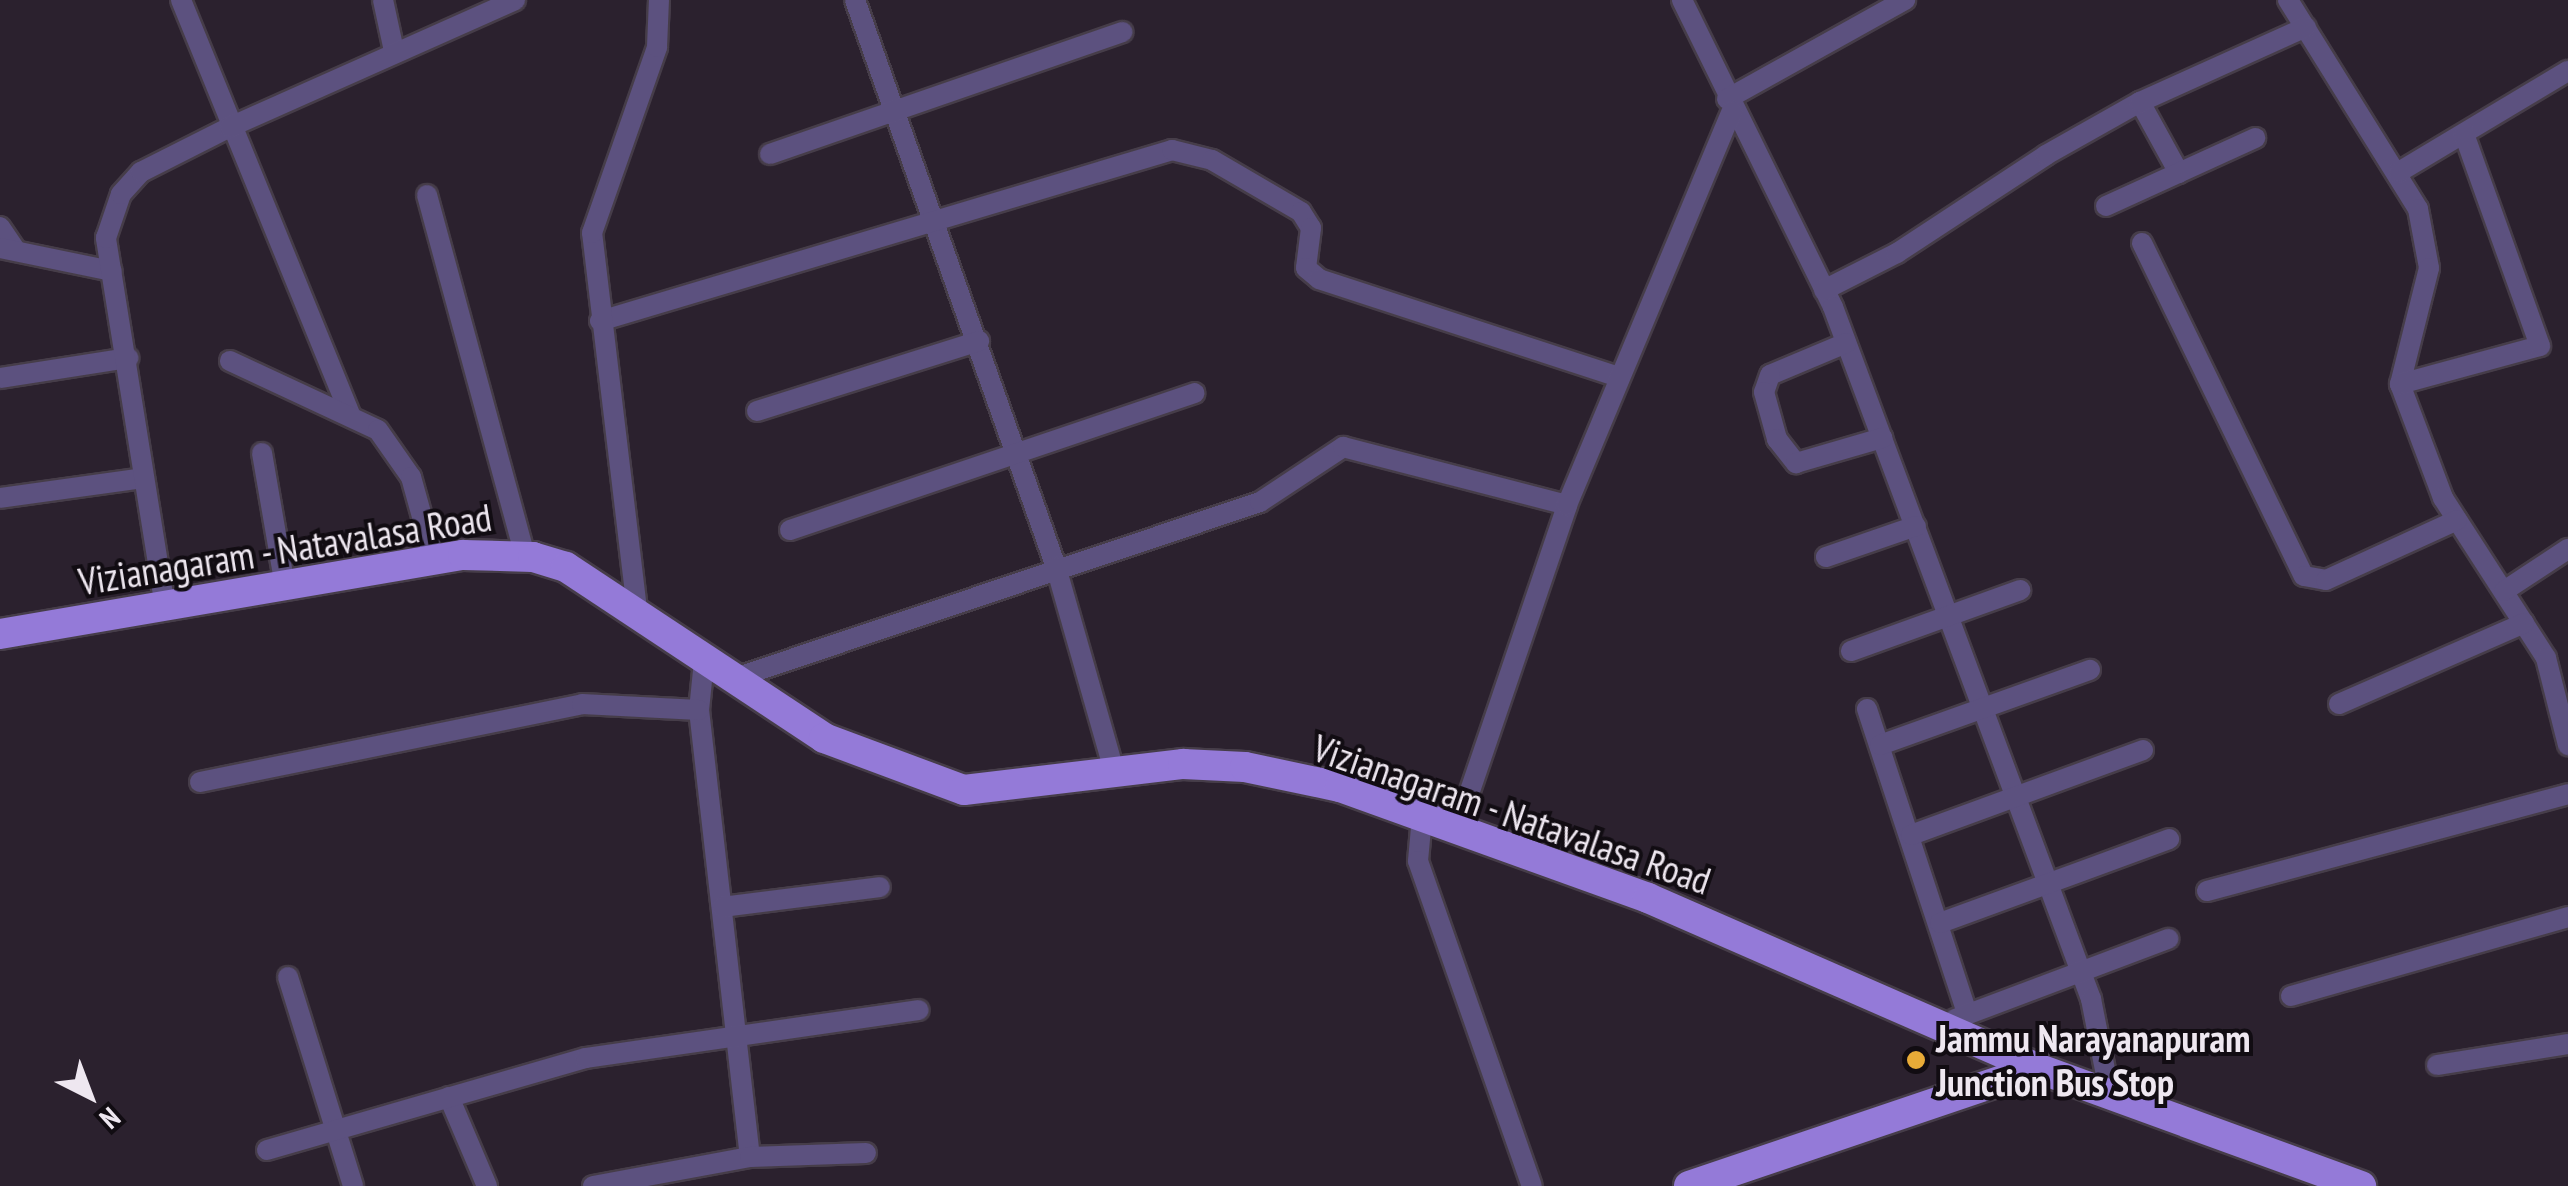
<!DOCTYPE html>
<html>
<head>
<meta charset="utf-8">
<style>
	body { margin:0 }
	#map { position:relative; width:2568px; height:1186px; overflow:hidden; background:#2b212e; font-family:"PT Sans Narrow",sans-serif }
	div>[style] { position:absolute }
	.roads { filter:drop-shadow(2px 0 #463d49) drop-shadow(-2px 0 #463d49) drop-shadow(0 2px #463d49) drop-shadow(0 -2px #463d49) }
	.street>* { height:20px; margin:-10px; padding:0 10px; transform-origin:10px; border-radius:10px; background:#5c517f }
	.primary>* { height:30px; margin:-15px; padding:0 15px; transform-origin:15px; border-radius:15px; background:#947ad8 }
	.dots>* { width:28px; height:28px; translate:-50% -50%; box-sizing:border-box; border:5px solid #110c12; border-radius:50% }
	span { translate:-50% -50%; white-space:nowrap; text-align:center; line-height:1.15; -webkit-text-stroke:8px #110c12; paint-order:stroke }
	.street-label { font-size:38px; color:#eee7f0 }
	.poi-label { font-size:38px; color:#eee7f0; font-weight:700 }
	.left { translate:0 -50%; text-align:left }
	.north { position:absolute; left:40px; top:1046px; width:100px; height:100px; -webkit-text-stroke:8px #110c12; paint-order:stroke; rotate:138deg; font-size:28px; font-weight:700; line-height:40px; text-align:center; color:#eee7f0 }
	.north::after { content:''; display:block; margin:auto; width:35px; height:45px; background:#eee7f0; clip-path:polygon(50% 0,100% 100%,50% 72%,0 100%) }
</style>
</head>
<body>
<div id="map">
	<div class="roads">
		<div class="street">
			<i style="left:181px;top:0;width:449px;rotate:67.8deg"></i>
			<i style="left:383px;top:0;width:52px;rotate:77.8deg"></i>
			<i style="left:855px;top:0;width:602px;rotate:70.48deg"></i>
			<i style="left:1056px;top:567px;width:212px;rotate:74.1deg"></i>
			<i style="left:1682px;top:0;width:342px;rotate:63.8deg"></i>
			<i style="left:1833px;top:307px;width:739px;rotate:69.55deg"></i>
			<i style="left:2091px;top:999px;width:93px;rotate:78.8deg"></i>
			<i style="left:2288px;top:0;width:246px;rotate:58.1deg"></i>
			<i style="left:2418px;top:209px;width:60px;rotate:79.4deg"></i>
			<i style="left:2429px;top:268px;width:120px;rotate:104deg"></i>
			<i style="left:2400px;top:384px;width:122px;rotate:69.3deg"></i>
			<i style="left:2443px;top:498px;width:190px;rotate:57.2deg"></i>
			<i style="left:2546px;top:658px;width:90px;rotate:75.8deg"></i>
			<i style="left:1727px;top:99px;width:204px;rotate:-29.1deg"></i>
			<i style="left:2140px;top:102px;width:81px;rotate:61.2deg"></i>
			<i style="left:770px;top:154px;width:373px;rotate:-19.1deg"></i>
			<i style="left:2399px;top:172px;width:197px;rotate:-30.9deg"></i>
			<i style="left:427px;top:195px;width:374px;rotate:74.8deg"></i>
			<i style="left:2106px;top:206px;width:164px;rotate:-24.5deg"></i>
			<i style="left:0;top:227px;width:27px;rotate:56deg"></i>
			<i style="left:2142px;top:243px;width:370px;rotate:64.1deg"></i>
			<i style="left:2304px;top:576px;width:22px;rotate:10deg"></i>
			<i style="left:2326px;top:580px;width:144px;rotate:-24.6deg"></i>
			<i style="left:0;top:248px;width:114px;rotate:11.6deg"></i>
			<i style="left:1824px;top:290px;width:82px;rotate:-26.9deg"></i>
			<i style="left:1897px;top:253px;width:178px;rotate:-33.3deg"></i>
			<i style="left:2046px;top:155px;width:108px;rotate:-29.4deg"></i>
			<i style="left:2140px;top:102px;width:182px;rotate:-24.3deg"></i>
			<i style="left:600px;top:321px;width:597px;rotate:-16.64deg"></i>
			<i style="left:1172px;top:150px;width:41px;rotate:14deg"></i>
			<i style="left:1212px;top:160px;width:103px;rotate:30.3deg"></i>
			<i style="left:1301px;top:212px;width:19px;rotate:58deg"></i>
			<i style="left:1311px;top:228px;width:40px;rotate:97.1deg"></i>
			<i style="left:1306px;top:268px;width:17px;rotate:40deg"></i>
			<i style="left:1319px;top:279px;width:315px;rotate:18.1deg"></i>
			<i style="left:1846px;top:343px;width:82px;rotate:157.2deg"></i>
			<i style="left:1770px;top:375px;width:18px;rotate:109deg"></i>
			<i style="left:1764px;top:392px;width:49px;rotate:74.5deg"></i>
			<i style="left:1777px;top:439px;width:31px;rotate:52deg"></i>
			<i style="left:1796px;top:463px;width:90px;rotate:-16.2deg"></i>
			<i style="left:230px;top:361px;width:163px;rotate:25deg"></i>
			<i style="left:378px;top:430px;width:57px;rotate:54.9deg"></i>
			<i style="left:411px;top:477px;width:86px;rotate:74.5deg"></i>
			<i style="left:0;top:378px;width:130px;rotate:-8.9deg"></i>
			<i style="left:2400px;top:384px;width:145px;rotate:-15.2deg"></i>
			<i style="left:2540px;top:346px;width:225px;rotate:-109.7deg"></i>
			<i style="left:757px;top:411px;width:233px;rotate:-17.5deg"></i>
			<i style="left:262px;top:453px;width:135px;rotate:80.2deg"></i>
			<i style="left:0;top:498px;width:145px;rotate:-7.9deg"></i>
			<i style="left:790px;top:530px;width:427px;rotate:-18.7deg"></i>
			<i style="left:1826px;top:557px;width:95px;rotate:-19deg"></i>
			<i style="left:2504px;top:591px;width:77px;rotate:-33.3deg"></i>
			<i style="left:165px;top:607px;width:374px;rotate:-99.1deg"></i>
			<i style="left:106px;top:238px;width:46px;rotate:-71.2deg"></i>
			<i style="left:121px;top:194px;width:30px;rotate:-48deg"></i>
			<i style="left:141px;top:172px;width:100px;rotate:-26.8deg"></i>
			<i style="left:230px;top:127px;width:312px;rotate:-24deg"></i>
			<i style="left:638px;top:618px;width:388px;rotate:-96.8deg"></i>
			<i style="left:592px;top:233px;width:197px;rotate:-70.7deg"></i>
			<i style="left:657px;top:47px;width:47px;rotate:-87.6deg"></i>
			<i style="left:1851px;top:651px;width:180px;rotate:-19.8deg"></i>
			<i style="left:704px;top:661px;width:49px;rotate:95.8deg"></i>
			<i style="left:699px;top:710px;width:450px;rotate:83.5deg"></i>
			<i style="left:732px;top:679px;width:557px;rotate:-18.53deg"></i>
			<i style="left:1260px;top:502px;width:100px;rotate:-33.5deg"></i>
			<i style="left:1343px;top:447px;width:231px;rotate:14.5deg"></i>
			<i style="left:2339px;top:704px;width:202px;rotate:-23.6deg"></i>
			<i style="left:1867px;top:709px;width:320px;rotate:71.8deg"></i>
			<i style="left:1880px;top:745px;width:223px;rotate:-19.7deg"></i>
			<i style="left:200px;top:782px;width:390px;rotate:-11.5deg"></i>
			<i style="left:582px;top:704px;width:117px;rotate:2.9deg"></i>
			<i style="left:1422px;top:817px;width:44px;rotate:95.2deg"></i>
			<i style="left:1418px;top:861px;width:344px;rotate:70.7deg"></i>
			<i style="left:1457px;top:829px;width:342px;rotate:-71.2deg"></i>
			<i style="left:1567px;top:505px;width:427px;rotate:-67.3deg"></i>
			<i style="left:1911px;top:835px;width:247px;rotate:-20.1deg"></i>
			<i style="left:2207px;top:891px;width:374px;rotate:-15deg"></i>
			<i style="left:722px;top:907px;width:159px;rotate:-7.2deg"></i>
			<i style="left:1940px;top:923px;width:244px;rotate:-20.1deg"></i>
			<i style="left:288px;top:977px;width:219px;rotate:72.7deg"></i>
			<i style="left:2291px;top:996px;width:288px;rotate:-15.9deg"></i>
			<i style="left:1955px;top:1019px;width:228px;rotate:-20.6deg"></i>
			<i style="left:2437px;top:1065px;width:133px;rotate:-9.1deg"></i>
			<i style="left:449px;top:1097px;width:97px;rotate:66.9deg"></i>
			<i style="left:267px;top:1150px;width:332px;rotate:-16.1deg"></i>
			<i style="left:586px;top:1058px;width:336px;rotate:-8.2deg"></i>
			<i style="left:593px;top:1186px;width:160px;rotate:-10.5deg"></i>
			<i style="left:750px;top:1157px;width:116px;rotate:-2deg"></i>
		</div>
		<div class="primary">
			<i style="left:0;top:634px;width:470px;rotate:-9.7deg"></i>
			<i style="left:463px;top:555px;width:70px;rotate:1.6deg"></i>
			<i style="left:533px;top:557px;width:34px;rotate:17deg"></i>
			<i style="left:566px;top:567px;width:310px;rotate:33.5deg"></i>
			<i style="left:824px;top:738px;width:149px;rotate:20.4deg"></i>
			<i style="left:964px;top:790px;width:221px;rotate:-6.8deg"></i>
			<i style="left:1183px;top:764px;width:62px;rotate:2.8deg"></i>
			<i style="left:1245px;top:767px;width:97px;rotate:11.9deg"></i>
			<i style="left:1340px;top:787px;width:327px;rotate:19.8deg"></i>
			<i style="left:1648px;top:898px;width:425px;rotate:23.6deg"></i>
			<i style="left:2037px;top:1068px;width:345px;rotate:20deg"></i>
			<i style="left:1689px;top:1186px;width:367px;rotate:-18.7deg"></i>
		</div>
	</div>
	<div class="dots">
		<i style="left:1916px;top:1060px;background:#e8ab37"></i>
	</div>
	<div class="street-label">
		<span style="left:285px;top:549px;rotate:-9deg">Vizianagaram - Natavalasa Road</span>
		<span style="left:1512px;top:814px;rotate:19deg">Vizianagaram - Natavalasa Road</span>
	</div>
	<div class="poi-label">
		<span class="left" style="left:1936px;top:1060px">Jammu Narayanapuram<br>Junction Bus Stop</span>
	</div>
	<div class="north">N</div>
</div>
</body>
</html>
